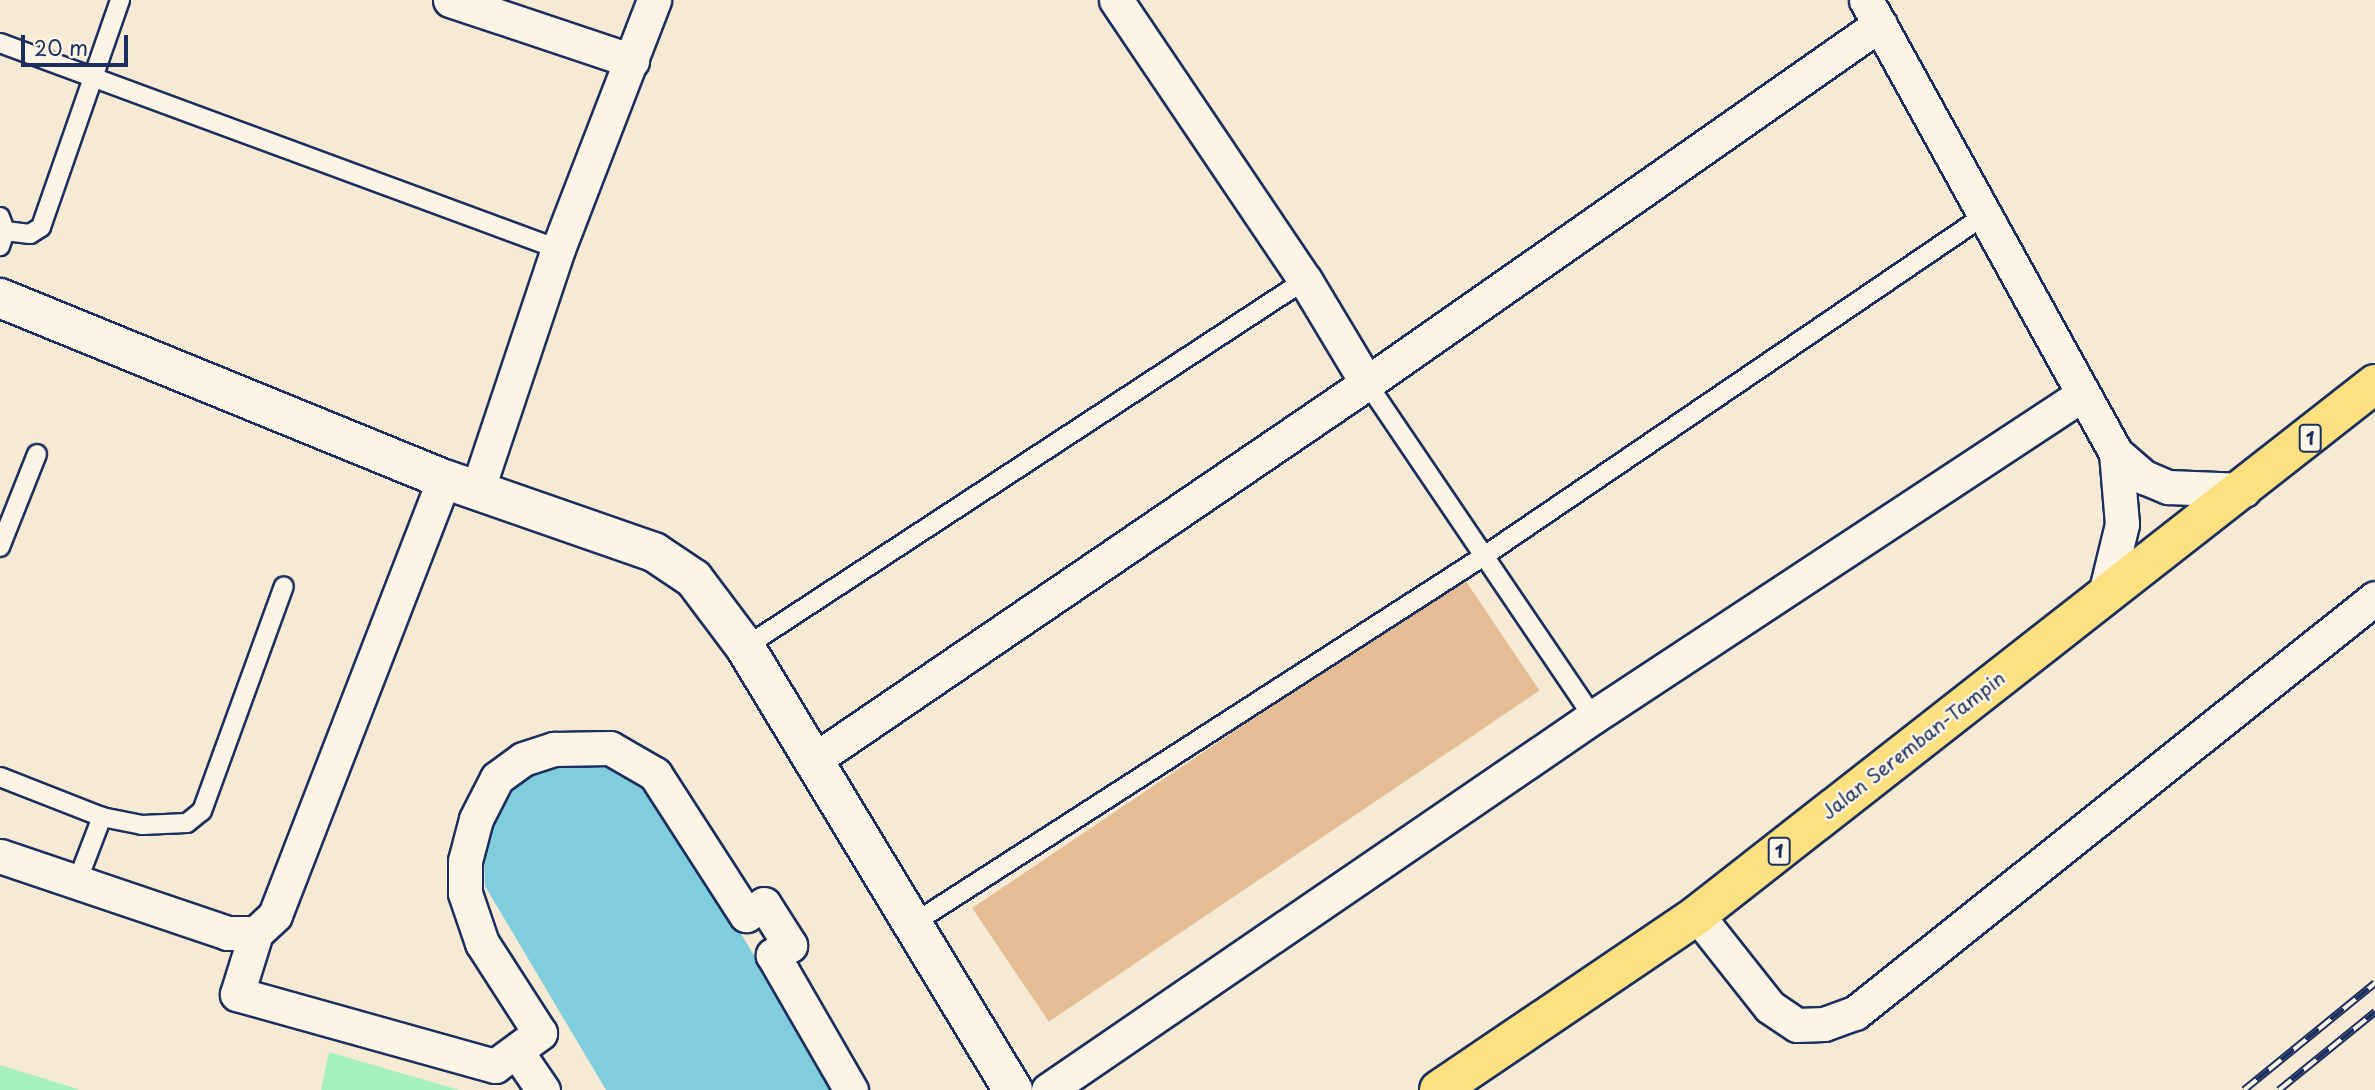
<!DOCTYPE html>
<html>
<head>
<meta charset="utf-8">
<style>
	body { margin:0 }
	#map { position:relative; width:2375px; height:1090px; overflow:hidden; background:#f7ead5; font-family:"Playpen Sans",sans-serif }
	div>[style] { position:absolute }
	.green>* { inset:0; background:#a6f0bf }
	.water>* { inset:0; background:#7fcddd }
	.building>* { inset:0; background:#e4bd95; transform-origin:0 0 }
	.roads { filter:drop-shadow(2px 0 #1b2f5e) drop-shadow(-2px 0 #1b2f5e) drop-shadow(0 2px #1b2f5e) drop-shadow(0 -2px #1b2f5e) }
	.lane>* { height:18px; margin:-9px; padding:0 9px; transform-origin:9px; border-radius:9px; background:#fcf5e5 }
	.street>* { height:33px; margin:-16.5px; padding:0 16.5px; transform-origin:16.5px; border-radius:16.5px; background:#fcf5e5 }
	.secondary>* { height:38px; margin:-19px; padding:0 19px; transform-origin:19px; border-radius:19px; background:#fcf5e5 }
	.highway>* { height:38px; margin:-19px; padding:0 19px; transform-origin:19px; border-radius:19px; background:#fde080 }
	.rail>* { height:8px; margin-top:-4px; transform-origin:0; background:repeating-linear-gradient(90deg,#fcf5e5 0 16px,#1b2f5e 0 32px); box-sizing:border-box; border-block:2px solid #1b2f5e }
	span { translate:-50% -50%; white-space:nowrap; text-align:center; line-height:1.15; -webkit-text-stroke:5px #fcf5e5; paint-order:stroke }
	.shield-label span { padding:2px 5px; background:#fcf5e5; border:2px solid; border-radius:5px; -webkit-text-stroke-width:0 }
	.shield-label { font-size:18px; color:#1b2f5e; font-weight:700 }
	.street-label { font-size:19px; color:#1b2f5e }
	.scale { position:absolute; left:21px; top:35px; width:107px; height:32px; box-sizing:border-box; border:4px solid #1b2f5e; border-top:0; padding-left:9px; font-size:21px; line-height:24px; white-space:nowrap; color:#1b2f5e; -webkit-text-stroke:5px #fcf5e5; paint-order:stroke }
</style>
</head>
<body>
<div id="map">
	<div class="green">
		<i style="clip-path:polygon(329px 1052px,459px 1090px,321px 1090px)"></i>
		<i style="clip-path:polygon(0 1065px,81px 1090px,0 1090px)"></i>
	</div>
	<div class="water">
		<i style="clip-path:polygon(616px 761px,651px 784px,835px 1090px,606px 1090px,485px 886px,484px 850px,495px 819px,522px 778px,545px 765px)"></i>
	</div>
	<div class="building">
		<i style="left:1463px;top:577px;width:137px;height:592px;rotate:56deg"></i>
	</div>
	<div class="roads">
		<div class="lane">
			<i style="left:0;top:43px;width:595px;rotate:20.26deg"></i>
			<i style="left:0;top:217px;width:15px;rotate:70deg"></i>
			<i style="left:5px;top:231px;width:16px;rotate:108deg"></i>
			<i style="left:5px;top:231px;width:25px;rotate:7deg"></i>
			<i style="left:30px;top:234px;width:13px;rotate:-32deg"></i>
			<i style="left:41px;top:227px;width:240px;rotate:-70.8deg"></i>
			<i style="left:1367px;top:383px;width:403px;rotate:55.9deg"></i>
			<i style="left:0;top:547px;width:100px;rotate:-68.3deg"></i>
			<i style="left:745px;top:647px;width:670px;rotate:-33.24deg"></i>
			<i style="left:0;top:777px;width:110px;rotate:21.4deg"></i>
			<i style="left:102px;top:817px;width:41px;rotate:11.3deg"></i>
			<i style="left:142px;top:825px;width:45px;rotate:-2.5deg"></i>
			<i style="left:187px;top:823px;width:19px;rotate:-39deg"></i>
			<i style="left:202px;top:811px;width:239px;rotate:-70deg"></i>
			<i style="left:77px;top:882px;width:70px;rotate:-69deg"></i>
			<i style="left:914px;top:923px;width:678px;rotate:-32.78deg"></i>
			<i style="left:1484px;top:556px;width:606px;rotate:-34.24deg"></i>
		</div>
		<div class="street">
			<i style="left:450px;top:0;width:192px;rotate:18.5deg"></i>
			<i style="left:1116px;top:0;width:338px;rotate:56deg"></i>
			<i style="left:1305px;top:280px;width:120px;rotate:59deg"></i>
			<i style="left:1866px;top:0;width:517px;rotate:61.11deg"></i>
			<i style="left:2116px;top:453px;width:37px;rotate:41deg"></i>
			<i style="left:2144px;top:477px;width:26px;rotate:23deg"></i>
			<i style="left:2168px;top:487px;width:76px;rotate:2.3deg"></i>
			<i style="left:477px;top:491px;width:255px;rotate:-71.5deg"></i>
			<i style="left:558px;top:249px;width:267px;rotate:-68.9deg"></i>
			<i style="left:2105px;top:594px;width:72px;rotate:-76.3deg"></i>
			<i style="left:2122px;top:524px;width:71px;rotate:-94.8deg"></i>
			<i style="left:814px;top:760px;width:669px;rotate:-34.28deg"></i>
			<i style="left:1367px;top:383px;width:626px;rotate:-34.98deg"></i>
			<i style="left:0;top:856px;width:240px;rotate:18.7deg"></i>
			<i style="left:227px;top:933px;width:29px"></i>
			<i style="left:256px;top:933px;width:26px;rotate:-43deg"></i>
			<i style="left:275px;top:915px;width:468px;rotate:-68.8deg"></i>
			<i style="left:1697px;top:915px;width:117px;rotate:51.6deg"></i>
			<i style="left:1770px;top:1007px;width:32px;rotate:34deg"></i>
			<i style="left:1797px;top:1025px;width:27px;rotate:-2deg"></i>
			<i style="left:1824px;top:1024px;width:33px;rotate:-20deg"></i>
			<i style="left:1855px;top:1013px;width:665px;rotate:-38.59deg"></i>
			<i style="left:256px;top:933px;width:64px;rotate:107.3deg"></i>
			<i style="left:237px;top:994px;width:268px;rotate:15.6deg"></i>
			<i style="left:495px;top:1066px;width:56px;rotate:-36.3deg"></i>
			<i style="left:540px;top:1033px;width:107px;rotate:-122.8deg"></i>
			<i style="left:482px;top:943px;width:53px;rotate:-108.8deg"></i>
			<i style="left:465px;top:893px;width:32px;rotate:-90deg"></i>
			<i style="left:465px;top:861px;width:43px;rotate:-75.3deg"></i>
			<i style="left:476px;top:819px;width:46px;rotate:-62.9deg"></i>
			<i style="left:497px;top:778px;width:32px;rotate:-36deg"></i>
			<i style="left:523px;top:759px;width:33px;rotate:-18deg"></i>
			<i style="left:554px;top:749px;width:56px;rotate:-1deg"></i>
			<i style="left:610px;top:748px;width:52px;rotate:30deg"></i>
			<i style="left:655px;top:774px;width:168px;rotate:57.2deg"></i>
			<i style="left:746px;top:915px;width:21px;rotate:-31deg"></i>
			<i style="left:764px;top:904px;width:49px;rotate:57.6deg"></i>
			<i style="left:790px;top:945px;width:20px;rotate:150deg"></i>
			<i style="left:773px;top:955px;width:156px;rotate:60deg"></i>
			<i style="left:517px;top:1052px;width:46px;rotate:55.6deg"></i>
			<i style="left:1048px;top:1090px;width:660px;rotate:-34.39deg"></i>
			<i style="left:1593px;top:717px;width:587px;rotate:-33.39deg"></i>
		</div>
		<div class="secondary">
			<i style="left:0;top:298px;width:479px;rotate:22.2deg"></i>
			<i style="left:444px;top:479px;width:222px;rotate:19.2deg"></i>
			<i style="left:654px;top:552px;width:48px;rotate:34deg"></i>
			<i style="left:694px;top:579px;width:85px;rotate:53.1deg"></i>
			<i style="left:745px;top:647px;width:518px;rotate:58.83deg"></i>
		</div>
		<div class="highway">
			<i style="left:1439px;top:1090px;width:312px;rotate:-34.1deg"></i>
			<i style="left:1697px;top:915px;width:861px;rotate:-38.07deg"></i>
		</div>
	</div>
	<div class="rail">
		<i style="left:2244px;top:1090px;width:169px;rotate:-39.2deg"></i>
		<i style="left:2279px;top:1090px;width:124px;rotate:-39.1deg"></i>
	</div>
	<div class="shield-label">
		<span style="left:2310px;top:438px">1</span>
		<span style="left:1779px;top:851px">1</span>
	</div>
	<div class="street-label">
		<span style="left:1913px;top:745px;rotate:-38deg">Jalan Seremban-Tampin</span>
	</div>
	<div class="scale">20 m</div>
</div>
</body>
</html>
